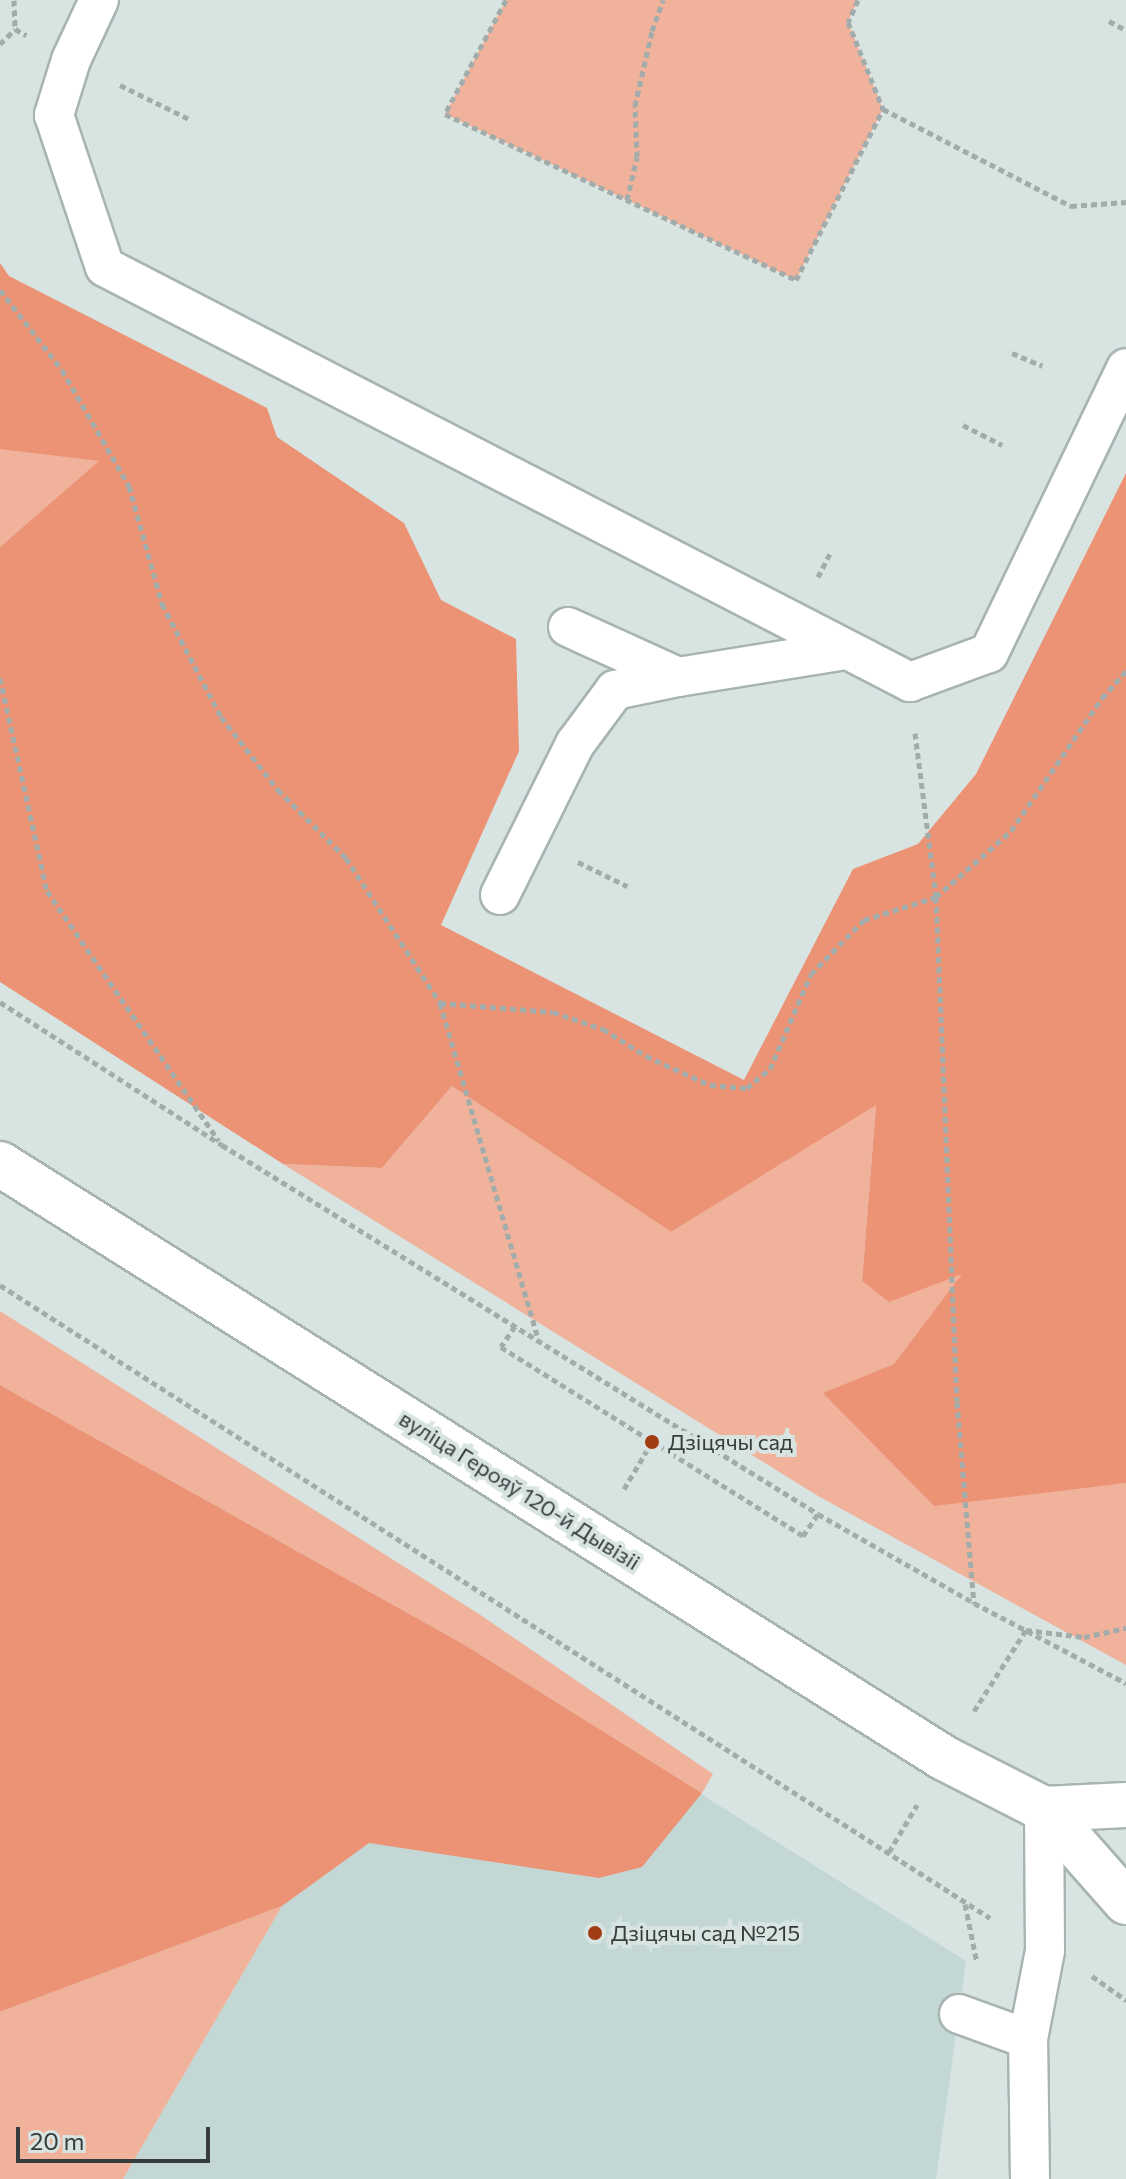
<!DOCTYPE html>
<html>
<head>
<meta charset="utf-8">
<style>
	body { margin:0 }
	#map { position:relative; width:1126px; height:2179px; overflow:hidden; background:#d7e4e2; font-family:Commissioner,sans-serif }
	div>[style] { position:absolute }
	.built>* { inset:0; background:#c3d8d5 }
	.green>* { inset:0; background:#f1b29c }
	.forest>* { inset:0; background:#ed9375 }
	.path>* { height:5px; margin-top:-2.5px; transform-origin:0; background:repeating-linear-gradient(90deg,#a2adab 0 6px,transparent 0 10px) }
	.roads { filter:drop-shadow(2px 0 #a7b4b2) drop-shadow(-2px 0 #a7b4b2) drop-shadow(0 2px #a7b4b2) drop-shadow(0 -2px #a7b4b2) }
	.lane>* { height:38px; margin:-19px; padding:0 19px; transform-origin:19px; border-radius:19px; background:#fff }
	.secondary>* { height:44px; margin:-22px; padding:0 22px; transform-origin:22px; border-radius:22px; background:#fff }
	.dots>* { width:22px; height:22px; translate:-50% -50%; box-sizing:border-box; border:4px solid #d7e4e2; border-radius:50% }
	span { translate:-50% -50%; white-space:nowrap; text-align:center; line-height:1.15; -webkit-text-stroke:8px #d7e4e2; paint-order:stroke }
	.poi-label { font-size:22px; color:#363c3b }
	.left { translate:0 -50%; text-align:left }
	.street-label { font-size:22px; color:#363c3b }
	.scale { position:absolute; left:16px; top:2127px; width:194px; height:36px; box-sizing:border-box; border:4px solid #363c3b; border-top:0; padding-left:10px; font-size:24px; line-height:28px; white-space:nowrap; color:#363c3b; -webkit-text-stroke:6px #d7e4e2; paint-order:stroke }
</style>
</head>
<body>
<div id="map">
	<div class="built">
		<i style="clip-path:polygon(463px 1644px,966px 1961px,936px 2179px,123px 2179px,282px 1906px)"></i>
	</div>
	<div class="green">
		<i style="clip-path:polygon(506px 0,858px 0,848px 22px,883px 109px,796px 280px,445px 114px)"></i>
		<i style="clip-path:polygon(10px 448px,100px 461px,0 547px,0 449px)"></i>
		<i style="clip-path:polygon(452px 1086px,671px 1232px,876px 1104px,862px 1281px,964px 1273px,894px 1364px,824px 1394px,1077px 1487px,1126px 1483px,1126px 1665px,818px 1496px,283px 1164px,382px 1168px)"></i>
		<i style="clip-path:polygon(0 1311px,479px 1614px,713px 1774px,702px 1793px,463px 1644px,0 1385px)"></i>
		<i style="clip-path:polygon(282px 1906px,123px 2179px,0 2179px,0 2012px)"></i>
	</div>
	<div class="forest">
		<i style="clip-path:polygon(0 263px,9px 276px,267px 408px,277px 437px,404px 523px,441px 600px,516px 639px,519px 751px,441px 925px,744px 1080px,853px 869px,918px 844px,976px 774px,1126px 473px,1126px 1483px,934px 1506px,823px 1393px,894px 1364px,962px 1274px,889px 1302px,862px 1281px,876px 1105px,671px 1232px,452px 1086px,382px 1168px,283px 1164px,0 982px,0 547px,99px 461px,0 449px)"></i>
		<i style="clip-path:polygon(0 1385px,463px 1644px,702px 1793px,642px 1867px,599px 1878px,369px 1843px,282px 1906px,0 2012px)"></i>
	</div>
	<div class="path">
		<i style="left:14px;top:0;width:29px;rotate:88deg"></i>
		<i style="left:506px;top:0;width:129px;rotate:118.2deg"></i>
		<i style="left:445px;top:114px;width:388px;rotate:25.3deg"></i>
		<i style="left:796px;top:280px;width:192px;rotate:-63deg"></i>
		<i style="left:858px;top:0;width:24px;rotate:114deg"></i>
		<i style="left:848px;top:22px;width:94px;rotate:68.1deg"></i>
		<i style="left:883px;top:109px;width:212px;rotate:27.3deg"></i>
		<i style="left:1071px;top:206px;width:55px;rotate:-4.2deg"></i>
		<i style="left:1109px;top:21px;width:19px;rotate:28deg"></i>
		<i style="left:0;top:44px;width:21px;rotate:-45deg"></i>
		<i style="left:15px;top:29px;width:13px;rotate:29deg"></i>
		<i style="left:120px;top:85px;width:79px;rotate:26.2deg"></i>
		<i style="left:627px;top:200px;width:44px;rotate:-76.9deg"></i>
		<i style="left:637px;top:157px;width:51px;rotate:-92.2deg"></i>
		<i style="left:635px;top:106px;width:77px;rotate:-77.2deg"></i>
		<i style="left:652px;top:31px;width:33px;rotate:-70deg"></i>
		<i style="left:0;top:290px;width:101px;rotate:52.2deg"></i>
		<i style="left:62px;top:370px;width:134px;rotate:60deg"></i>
		<i style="left:129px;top:486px;width:123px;rotate:74.4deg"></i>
		<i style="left:162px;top:604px;width:127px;rotate:62.4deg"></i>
		<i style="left:221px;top:717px;width:93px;rotate:52deg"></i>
		<i style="left:278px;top:790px;width:96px;rotate:45deg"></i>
		<i style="left:346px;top:858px;width:173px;rotate:57deg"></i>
		<i style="left:440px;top:1003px;width:350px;rotate:73.7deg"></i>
		<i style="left:1012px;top:353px;width:33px;rotate:23deg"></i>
		<i style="left:963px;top:425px;width:44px;rotate:27.1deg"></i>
		<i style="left:818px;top:577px;width:27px;rotate:-63deg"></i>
		<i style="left:0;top:678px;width:218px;rotate:77.6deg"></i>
		<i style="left:47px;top:891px;width:303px;rotate:55.5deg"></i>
		<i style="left:915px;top:733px;width:165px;rotate:82.7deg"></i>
		<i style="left:936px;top:897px;width:505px;rotate:87.62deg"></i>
		<i style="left:957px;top:1402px;width:202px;rotate:85.2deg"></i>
		<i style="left:578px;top:862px;width:55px;rotate:26.1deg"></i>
		<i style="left:0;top:1002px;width:264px;rotate:32.8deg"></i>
		<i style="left:222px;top:1145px;width:701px;rotate:31.76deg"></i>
		<i style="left:818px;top:1514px;width:180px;rotate:29.7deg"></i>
		<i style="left:974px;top:1603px;width:172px;rotate:27.8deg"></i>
		<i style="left:440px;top:1003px;width:113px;rotate:4.6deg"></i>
		<i style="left:553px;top:1012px;width:53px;rotate:18.8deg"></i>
		<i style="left:603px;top:1029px;width:51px;rotate:32.1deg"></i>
		<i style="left:646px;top:1056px;width:70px;rotate:24.4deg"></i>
		<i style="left:710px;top:1085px;width:37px;rotate:5deg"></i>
		<i style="left:747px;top:1088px;width:30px;rotate:-40deg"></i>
		<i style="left:770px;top:1069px;width:103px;rotate:-66.7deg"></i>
		<i style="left:811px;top:974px;width:76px;rotate:-45.5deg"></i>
		<i style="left:864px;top:920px;width:76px;rotate:-17.7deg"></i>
		<i style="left:936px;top:897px;width:100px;rotate:-41.3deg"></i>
		<i style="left:1011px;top:831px;width:161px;rotate:-55.6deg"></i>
		<i style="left:1102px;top:698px;width:36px;rotate:-48deg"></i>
		<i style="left:0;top:1285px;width:1175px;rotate:32.59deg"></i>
		<i style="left:515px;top:1326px;width:25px;rotate:124deg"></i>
		<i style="left:501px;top:1347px;width:356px;rotate:32deg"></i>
		<i style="left:803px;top:1536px;width:27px;rotate:-56deg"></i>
		<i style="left:624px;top:1489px;width:55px;rotate:-59.2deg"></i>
		<i style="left:974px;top:1711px;width:96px;rotate:-57.3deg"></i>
		<i style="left:1026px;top:1630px;width:58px;rotate:6.9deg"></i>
		<i style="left:1084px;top:1637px;width:43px;rotate:-12.1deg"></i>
		<i style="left:889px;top:1852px;width:55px;rotate:-59.2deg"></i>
		<i style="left:965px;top:1904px;width:60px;rotate:78.5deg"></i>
		<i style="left:1092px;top:1976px;width:42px;rotate:35.2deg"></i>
	</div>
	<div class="roads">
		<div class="lane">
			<i style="left:99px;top:0;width:66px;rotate:115deg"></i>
			<i style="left:71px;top:60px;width:58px;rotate:107.2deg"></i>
			<i style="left:54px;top:115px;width:160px;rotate:71.5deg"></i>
			<i style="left:105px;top:267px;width:906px;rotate:27.27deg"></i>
			<i style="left:910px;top:682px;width:84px;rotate:-20.2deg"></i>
			<i style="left:989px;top:653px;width:316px;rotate:-64.3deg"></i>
			<i style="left:568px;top:627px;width:121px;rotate:24.4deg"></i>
			<i style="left:678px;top:677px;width:170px;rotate:-9.1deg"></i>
			<i style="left:500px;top:895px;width:169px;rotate:-63.6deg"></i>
			<i style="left:575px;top:744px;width:67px;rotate:-53.5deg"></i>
			<i style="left:615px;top:690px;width:64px;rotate:-11.7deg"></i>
			<i style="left:959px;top:2014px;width:73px;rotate:19.9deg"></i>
			<i style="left:1030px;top:2179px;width:140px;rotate:-90.8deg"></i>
			<i style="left:1028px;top:2039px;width:90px;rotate:-79.1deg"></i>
			<i style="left:1045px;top:1951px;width:142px;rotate:-90.4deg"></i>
		</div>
		<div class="secondary">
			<i style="left:0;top:1164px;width:1115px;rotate:32.18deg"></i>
			<i style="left:944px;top:1758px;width:112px;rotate:27deg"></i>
			<i style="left:1044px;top:1809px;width:124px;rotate:48.6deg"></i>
			<i style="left:1044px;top:1809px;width:82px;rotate:-2.8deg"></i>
		</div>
	</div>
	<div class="dots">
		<i style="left:652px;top:1442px;background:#a23c13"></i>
		<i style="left:595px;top:1933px;background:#a23c13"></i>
	</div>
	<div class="poi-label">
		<span class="left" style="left:668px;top:1442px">Дзіцячы сад</span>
		<span class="left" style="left:611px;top:1933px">Дзіцячы сад №215</span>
	</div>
	<div class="street-label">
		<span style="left:520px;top:1490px;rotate:32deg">вуліца Герояў 120-й Дывізіі</span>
	</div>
	<div class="scale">20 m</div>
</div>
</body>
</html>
